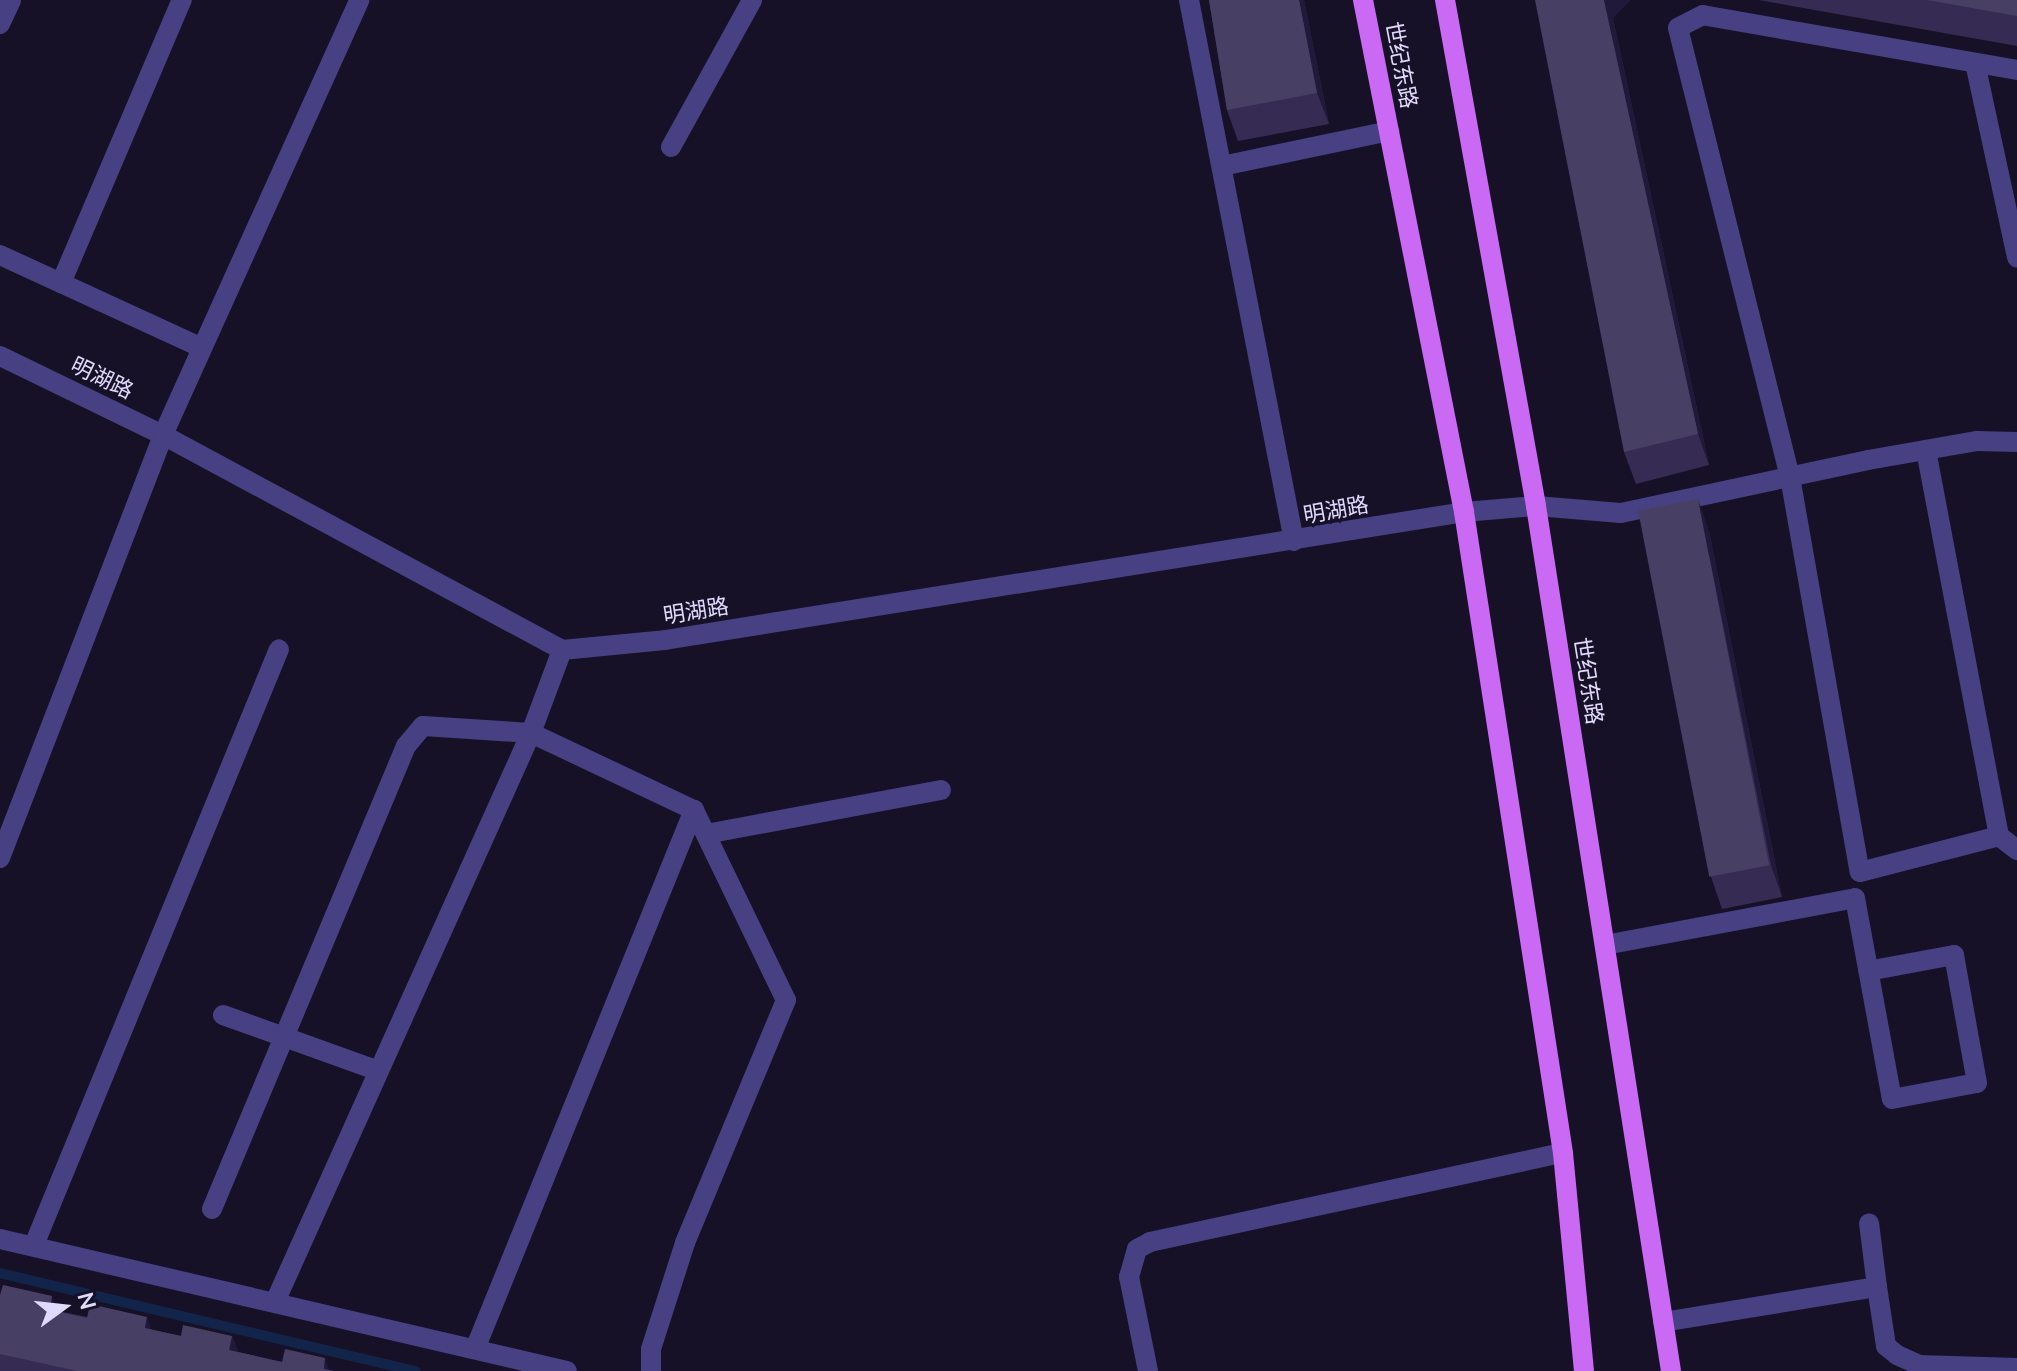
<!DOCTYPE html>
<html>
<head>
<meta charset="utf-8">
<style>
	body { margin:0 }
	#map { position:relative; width:2017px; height:1371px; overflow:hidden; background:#161127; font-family:Mulish,"Noto Sans SC",sans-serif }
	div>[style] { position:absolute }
	.stream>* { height:10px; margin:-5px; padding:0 5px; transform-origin:5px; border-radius:5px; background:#12244a }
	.minor>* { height:20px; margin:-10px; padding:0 10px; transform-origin:10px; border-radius:10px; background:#474082 }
	.major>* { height:20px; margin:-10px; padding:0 10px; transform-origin:10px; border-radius:10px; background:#c969f4 }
	.wall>* { inset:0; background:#362c53 }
	.shaded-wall>* { inset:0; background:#21193a }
	.building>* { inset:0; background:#483f65; transform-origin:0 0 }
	span { translate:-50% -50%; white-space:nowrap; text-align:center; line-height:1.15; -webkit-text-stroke:6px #161127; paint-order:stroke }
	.street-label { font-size:22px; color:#e0dafc }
	.north { position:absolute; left:24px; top:1267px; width:80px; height:80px; -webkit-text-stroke:6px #161127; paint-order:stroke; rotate:75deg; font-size:22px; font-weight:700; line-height:32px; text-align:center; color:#e0dafc }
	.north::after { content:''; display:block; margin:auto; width:28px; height:36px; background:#e0dafc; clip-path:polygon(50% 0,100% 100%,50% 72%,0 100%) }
</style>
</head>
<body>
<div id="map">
	<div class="stream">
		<i style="left:0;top:1273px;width:427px;rotate:13.3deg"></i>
	</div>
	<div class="minor">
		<i style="left:1189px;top:0;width:551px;rotate:79.02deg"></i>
		<i style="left:0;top:24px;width:26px;rotate:-65deg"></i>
		<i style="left:1975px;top:63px;width:199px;rotate:77.8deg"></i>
		<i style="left:2017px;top:70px;width:319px;rotate:-170.1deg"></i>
		<i style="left:1703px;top:15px;width:28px;rotate:153deg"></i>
		<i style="left:1678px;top:28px;width:463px;rotate:76deg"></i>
		<i style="left:1790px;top:477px;width:401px;rotate:80deg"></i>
		<i style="left:1860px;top:872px;width:144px;rotate:-14.5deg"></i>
		<i style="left:1999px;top:836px;width:23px;rotate:38deg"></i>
		<i style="left:671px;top:147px;width:168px;rotate:-61.1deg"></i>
		<i style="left:1222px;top:166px;width:171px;rotate:-11.8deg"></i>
		<i style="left:0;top:255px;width:222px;rotate:24.7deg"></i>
		<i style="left:61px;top:283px;width:308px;rotate:-66.9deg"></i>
		<i style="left:0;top:356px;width:181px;rotate:25.9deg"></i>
		<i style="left:163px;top:435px;width:453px;rotate:28.3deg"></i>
		<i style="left:562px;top:650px;width:103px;rotate:-5.5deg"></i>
		<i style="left:665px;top:640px;width:809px;rotate:-9.1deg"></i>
		<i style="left:1464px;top:512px;width:72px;rotate:-4.8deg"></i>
		<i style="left:1536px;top:506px;width:85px;rotate:4.7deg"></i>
		<i style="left:1621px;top:513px;width:253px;rotate:-12.1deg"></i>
		<i style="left:1868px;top:460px;width:111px;rotate:-9.9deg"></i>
		<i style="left:1977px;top:441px;width:40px;rotate:1.4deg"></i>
		<i style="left:1926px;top:450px;width:393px;rotate:79.3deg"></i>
		<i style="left:706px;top:834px;width:239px;rotate:-10.6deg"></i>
		<i style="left:0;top:858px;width:453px;rotate:-68.9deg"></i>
		<i style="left:163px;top:435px;width:477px;rotate:-65.7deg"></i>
		<i style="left:1605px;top:945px;width:254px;rotate:-10.6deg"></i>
		<i style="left:1855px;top:898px;width:204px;rotate:79.6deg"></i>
		<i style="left:1892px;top:1099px;width:86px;rotate:-10.7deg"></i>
		<i style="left:1977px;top:1083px;width:130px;rotate:-100.2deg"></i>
		<i style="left:1954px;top:955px;width:87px;rotate:169.5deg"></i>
		<i style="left:223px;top:1015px;width:163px;rotate:19.8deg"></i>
		<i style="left:212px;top:1209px;width:502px;rotate:-67.27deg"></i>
		<i style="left:406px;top:746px;width:26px;rotate:-50deg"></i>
		<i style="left:423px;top:726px;width:108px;rotate:3.7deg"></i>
		<i style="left:531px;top:733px;width:180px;rotate:25.3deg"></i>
		<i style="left:694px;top:810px;width:211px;rotate:64.2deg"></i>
		<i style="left:786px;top:1000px;width:263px;rotate:112.6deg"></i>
		<i style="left:685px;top:1243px;width:111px;rotate:107.8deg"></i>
		<i style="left:651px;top:1349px;width:22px;rotate:90deg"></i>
		<i style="left:0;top:1239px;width:582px;rotate:13.11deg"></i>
		<i style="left:34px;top:1245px;width:644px;rotate:-67.65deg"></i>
		<i style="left:1877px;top:1287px;width:60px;rotate:81.3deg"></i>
		<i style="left:1886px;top:1346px;width:14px;rotate:39deg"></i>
		<i style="left:1897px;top:1355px;width:24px;rotate:24deg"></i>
		<i style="left:1919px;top:1365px;width:98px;rotate:1.8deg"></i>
		<i style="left:275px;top:1302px;width:624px;rotate:-65.78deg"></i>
		<i style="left:531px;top:733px;width:89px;rotate:-69.5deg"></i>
		<i style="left:1663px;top:1322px;width:217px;rotate:-9.3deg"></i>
		<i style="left:1877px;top:1287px;width:64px;rotate:-97.1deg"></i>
		<i style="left:475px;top:1349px;width:582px;rotate:-67.89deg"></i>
		<i style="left:1148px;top:1371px;width:96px;rotate:-101.4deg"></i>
		<i style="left:1129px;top:1277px;width:29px;rotate:-74deg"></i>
		<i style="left:1137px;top:1249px;width:15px;rotate:-28deg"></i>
		<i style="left:1150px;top:1242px;width:422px;rotate:-12.2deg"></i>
	</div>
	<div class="major">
		<i style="left:1363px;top:0;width:522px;rotate:78.84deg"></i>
		<i style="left:1464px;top:512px;width:649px;rotate:81.22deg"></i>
		<i style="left:1563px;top:1153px;width:219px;rotate:84.5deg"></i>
		<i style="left:1445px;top:0;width:514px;rotate:79.8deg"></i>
		<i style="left:1536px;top:506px;width:875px;rotate:81.13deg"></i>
	</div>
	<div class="wall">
		<i style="clip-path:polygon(1209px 0,1304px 0,1329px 124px,1238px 141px,1227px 110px)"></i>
		<i style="clip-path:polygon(1759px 0,2017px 0,2017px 46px)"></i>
		<i style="clip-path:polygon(1613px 18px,1709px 465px,1636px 484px,1624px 452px)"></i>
		<i style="clip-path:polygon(1709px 531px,1782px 897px,1722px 909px,1711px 877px)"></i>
		<i style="clip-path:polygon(0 1295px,58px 1311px,181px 1336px,232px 1336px,238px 1352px,282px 1362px,334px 1371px,0 1371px)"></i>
	</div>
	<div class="shaded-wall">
		<i style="clip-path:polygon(1299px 0,1304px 0,1329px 124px,1317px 93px)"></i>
		<i style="clip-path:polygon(1604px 0,1631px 0,1613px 18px,1709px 465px,1698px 434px)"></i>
		<i style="clip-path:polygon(1698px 499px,1709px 531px,1782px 897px,1771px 865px)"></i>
		<i style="clip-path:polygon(52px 1296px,64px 1328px,50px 1310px)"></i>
		<i style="clip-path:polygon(147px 1317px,159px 1349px,145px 1328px)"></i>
		<i style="clip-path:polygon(232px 1336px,244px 1368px,229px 1350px)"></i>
		<i style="clip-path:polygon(325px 1358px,330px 1371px,324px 1369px)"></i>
	</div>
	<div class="building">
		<i style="clip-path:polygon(1209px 0,1299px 0,1317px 93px,1227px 110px)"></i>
		<i style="clip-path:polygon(1535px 0,1604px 0,1698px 434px,1624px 452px)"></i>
		<i style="clip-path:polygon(1927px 0,2017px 0,2017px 16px)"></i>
		<i style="left:1698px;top:499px;width:373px;height:61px;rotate:79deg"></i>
		<i style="clip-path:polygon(3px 1285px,52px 1296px,50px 1310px,87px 1318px,90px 1304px,147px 1317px,145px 1328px,181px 1336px,183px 1325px,232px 1336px,229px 1350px,282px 1362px,285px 1349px,325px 1358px,324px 1369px,334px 1371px,77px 1371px,0 1354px,0 1295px)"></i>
	</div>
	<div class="street-label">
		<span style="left:1401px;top:65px;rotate:79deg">世纪东路</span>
		<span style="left:102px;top:378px;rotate:26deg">明湖路</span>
		<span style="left:1336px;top:510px;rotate:-10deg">明湖路</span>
		<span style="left:696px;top:611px;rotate:-9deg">明湖路</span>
		<span style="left:1588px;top:681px;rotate:81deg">世纪东路</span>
	</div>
	<div class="north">N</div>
</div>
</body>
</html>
